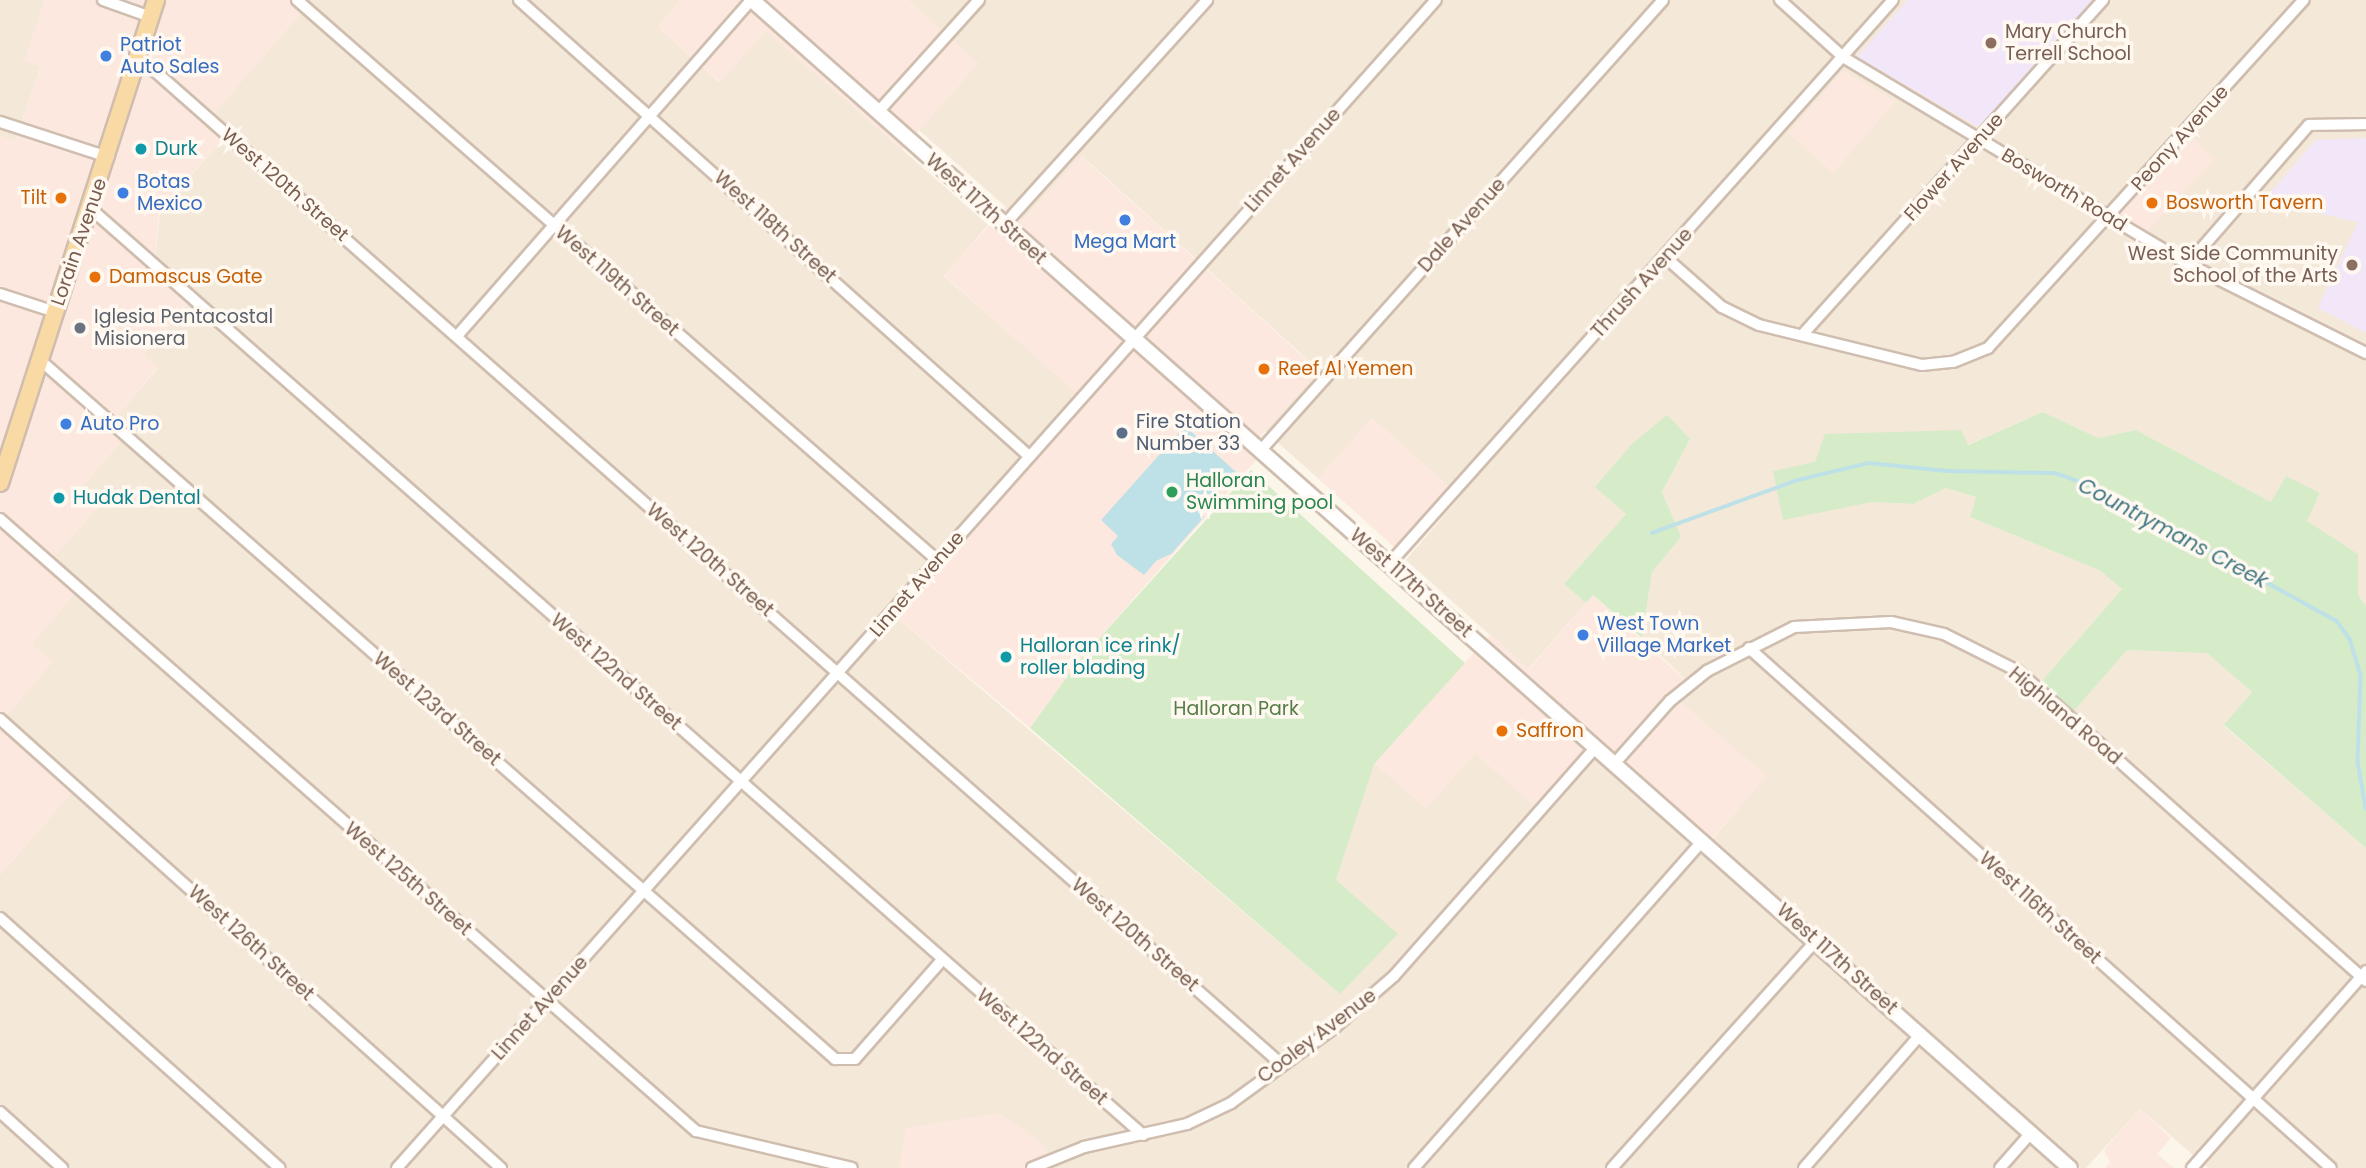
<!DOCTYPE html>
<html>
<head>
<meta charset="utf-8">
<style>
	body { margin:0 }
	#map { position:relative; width:2366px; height:1168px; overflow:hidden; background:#fcf6ea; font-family:Poppins,sans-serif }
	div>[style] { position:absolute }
	.residential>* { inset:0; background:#f4e8d9 }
	.commercial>* { inset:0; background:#fce8df; transform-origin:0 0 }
	.education>* { inset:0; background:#f2e7f9 }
	.green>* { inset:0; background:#d6ebc8 }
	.water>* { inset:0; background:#bee1e7 }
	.stream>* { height:3.5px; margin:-1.75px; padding:0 1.75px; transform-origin:1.75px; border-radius:1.75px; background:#bee1e7 }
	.roads { filter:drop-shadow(2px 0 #cfbeaf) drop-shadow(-2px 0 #cfbeaf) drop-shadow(0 2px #cfbeaf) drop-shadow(0 -2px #cfbeaf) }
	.minor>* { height:10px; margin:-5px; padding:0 5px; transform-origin:5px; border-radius:5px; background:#fff }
	.secondary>* { height:14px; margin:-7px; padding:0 7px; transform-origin:7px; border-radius:7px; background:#fff }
	.primary>* { height:16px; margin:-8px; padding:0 8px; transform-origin:8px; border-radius:8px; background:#f9daa5 }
	.dots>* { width:19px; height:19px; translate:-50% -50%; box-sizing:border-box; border:4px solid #fff9f1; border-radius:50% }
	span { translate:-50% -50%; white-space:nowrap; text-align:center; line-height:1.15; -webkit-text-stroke:7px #fff9f1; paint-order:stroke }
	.education-label { font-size:19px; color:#785e54 }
	.left { translate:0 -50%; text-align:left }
	.right { translate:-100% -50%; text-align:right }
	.shop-label { font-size:19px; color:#366cbe }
	.street-label { font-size:19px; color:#785c4d }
	.culture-label { font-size:19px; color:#0d838f }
	.food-label { font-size:19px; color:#c56008 }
	.worship-label { font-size:19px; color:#5b616d }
	.service-label { font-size:19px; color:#4e5e75 }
	.leisure-label { font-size:19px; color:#27864d }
	.park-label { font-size:19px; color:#557d45 }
	.water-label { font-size:21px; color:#437883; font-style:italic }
</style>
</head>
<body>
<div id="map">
	<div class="residential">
		<i style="clip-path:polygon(0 0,45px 0,25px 61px,41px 66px,15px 141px,0 136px)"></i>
		<i style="clip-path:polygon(301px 0,681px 0,658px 27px,719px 82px,766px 30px,988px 225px,944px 276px,1077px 393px,888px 610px,1340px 994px,1336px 880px,1374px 763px,1426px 808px,1475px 753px,1590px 749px,2063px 1168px,0 1168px,0 875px,79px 784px,5px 717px,52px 662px,32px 644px,81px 586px,51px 560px,101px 504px,82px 487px,131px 429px,117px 416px,158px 368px,144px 355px,193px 297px,155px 263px,160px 211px,230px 131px,212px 115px,307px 6px)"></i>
		<i style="clip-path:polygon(908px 0,2366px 0,2366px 606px,2358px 595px,2358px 554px,2306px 521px,2320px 494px,2271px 502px,2136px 430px,2098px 438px,2043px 412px,1967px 445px,1773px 471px,1832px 508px,1872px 502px,1913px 504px,1946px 488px,1976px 497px,1970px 517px,2099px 570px,2122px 589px,2040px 683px,2073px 712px,2127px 650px,2206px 652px,2252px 692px,2224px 726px,2366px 848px,2366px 1168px,2208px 1168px,2140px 1109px,2086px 1168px,2081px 1168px,1711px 841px,1766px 776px,1671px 694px,1685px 679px,1642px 638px,1652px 572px,1681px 537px,1662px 492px,1690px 439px,1596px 487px,1626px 514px,1564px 584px,1586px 603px,1528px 669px,1406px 560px,1460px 497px,1372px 418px,1319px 479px,1265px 431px,1319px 370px,1082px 156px,1022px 221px,919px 130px,978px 63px)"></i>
	</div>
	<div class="commercial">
		<i style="clip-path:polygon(45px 0,301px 0,307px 6px,213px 115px,230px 131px,159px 211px,155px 263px,193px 296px,144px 355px,158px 367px,117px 416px,131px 429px,83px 486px,101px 504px,51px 560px,81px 586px,32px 644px,53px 662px,5px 717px,79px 784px,0 875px,0 136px,15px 141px,41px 67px,24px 61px)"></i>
		<i style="clip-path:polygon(681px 0,908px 0,978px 63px,902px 150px,766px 31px,720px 82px,658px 27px)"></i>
		<i style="clip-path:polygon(1843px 71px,1896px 101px,1833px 173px,1788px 133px)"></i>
		<i style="left:2190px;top:136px;width:34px;height:109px;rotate:43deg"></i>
		<i style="clip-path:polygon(1081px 156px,1319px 371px,1247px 451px,1256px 460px,1077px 663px,1030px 728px,888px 610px,1077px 394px,944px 275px,1006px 207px,1023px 221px)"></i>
		<i style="left:1372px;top:418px;width:118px;height:81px;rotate:42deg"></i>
		<i style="clip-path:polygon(1593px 595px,1685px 680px,1671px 694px,1767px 776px,1704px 848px,1590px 749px,1537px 809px,1475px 753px,1426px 808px,1374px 763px,1490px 635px,1529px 669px)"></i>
		<i style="clip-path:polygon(2140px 1109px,2171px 1138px,2157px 1154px,2174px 1168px,2105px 1168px,2110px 1162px,2104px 1150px)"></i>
		<i style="clip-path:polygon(999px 1113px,1041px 1142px,1055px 1163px,1047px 1168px,899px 1168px,906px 1128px)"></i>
	</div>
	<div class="education">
		<i style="clip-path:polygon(1908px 0,2096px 0,1980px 128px,1857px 57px)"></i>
		<i style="clip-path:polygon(2366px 138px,2366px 333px,2318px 308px,2358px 222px,2263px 201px,2316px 140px)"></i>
	</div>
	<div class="green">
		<i style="clip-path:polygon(2043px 412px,2098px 438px,2136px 430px,2271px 502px,2286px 476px,2320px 493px,2307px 521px,2358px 554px,2358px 595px,2366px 606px,2366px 848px,2224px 725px,2252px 692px,2207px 653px,2127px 650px,2073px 712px,2040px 683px,2122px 589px,2099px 570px,1970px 517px,1976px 497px,1946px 488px,1913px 504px,1872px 502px,1783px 520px,1773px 471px,1815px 462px,1825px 434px,1961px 430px,1968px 445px)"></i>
		<i style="clip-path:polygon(1667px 415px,1690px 439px,1662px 492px,1681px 537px,1652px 572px,1642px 638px,1593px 595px,1586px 603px,1564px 584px,1626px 514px,1595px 487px,1632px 444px)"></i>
		<i style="clip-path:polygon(1251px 470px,1465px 663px,1374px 764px,1336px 880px,1398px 934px,1340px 994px,1030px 728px,1077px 663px)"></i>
	</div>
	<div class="water">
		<i style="clip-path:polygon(1185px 426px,1236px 472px,1200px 512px,1204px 517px,1171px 554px,1156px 561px,1144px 575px,1117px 555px,1111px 544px,1118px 536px,1101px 520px)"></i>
	</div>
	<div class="stream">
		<i style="left:1652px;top:533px;width:155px;rotate:-20deg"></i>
		<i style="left:1798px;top:480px;width:73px;rotate:-13.5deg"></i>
		<i style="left:1869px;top:463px;width:78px;rotate:5.9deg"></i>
		<i style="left:1947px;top:471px;width:108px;rotate:1.1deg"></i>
		<i style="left:2055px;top:473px;width:39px;rotate:19deg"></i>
		<i style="left:2092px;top:486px;width:280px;rotate:28.9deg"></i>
		<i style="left:2337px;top:621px;width:22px;rotate:54deg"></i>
		<i style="left:2350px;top:639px;width:39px;rotate:73deg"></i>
		<i style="left:2361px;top:676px;width:86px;rotate:92deg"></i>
		<i style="left:2358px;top:762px;width:47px;rotate:80.1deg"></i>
	</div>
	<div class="roads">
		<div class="minor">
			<i style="left:103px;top:0;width:51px;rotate:19.5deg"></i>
			<i style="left:297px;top:0;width:852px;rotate:41.19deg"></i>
			<i style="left:519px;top:0;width:684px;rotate:41.8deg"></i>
			<i style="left:1780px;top:0;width:85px;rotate:42.1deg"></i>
			<i style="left:1843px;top:57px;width:310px;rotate:31deg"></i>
			<i style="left:2109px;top:217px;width:92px;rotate:30.7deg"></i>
			<i style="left:2188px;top:264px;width:199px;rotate:26.6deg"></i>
			<i style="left:140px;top:58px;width:1520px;rotate:41.4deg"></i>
			<i style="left:878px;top:112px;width:151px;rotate:-48deg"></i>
			<i style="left:0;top:122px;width:114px;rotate:18deg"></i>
			<i style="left:90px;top:208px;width:1403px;rotate:41.36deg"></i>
			<i style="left:1004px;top:225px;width:303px;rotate:-47.9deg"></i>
			<i style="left:1665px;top:257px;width:76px;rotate:41.3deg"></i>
			<i style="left:1722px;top:307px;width:41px;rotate:25.9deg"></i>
			<i style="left:1759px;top:325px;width:168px;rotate:13.8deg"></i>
			<i style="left:1922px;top:365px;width:31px;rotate:-6deg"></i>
			<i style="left:1953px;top:362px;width:38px;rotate:-22deg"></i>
			<i style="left:1988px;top:348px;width:470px;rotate:-47.8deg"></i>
			<i style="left:2188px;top:264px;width:184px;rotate:-49deg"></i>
			<i style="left:2309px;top:125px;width:57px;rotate:-1deg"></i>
			<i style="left:0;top:294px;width:58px;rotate:18.1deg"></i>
			<i style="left:1804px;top:333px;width:448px;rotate:-48.1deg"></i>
			<i style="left:457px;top:336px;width:446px;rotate:-48.8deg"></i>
			<i style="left:40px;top:360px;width:1059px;rotate:41.32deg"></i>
			<i style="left:835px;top:1059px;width:20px"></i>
			<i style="left:855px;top:1059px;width:132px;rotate:-48.7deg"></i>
			<i style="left:1261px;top:450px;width:603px;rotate:-48.22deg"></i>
			<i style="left:0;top:519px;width:927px;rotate:41.33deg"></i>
			<i style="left:696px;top:1131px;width:160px;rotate:13.3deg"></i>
			<i style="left:1389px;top:564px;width:756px;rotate:-48.22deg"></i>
			<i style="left:1749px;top:648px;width:780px;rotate:41.78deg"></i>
			<i style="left:0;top:719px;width:673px;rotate:41.87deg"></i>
			<i style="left:1615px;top:763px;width:83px;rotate:-48.4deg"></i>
			<i style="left:1670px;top:701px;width:48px;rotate:-39deg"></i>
			<i style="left:1707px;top:671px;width:97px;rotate:-26.8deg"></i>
			<i style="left:1794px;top:627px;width:97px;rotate:-3deg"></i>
			<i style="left:1891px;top:622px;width:54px;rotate:12.8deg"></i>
			<i style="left:1944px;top:634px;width:83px;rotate:26.6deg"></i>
			<i style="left:2018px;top:671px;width:466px;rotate:41.7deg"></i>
			<i style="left:0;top:918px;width:375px;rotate:41.8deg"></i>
			<i style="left:0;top:1112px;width:84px;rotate:42.1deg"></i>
			<i style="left:397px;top:1168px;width:1563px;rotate:-48.35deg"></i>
			<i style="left:1032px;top:1168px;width:56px;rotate:-22deg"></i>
			<i style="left:1084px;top:1147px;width:106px;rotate:-12.6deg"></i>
			<i style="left:1187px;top:1124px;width:49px;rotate:-25.5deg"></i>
			<i style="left:1231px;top:1103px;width:127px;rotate:-36.1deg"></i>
			<i style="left:1334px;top:1028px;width:79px;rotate:-40.9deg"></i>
			<i style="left:1394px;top:976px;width:305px;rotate:-48.6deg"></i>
			<i style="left:1414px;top:1168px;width:437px;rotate:-48.6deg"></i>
			<i style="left:1612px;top:1168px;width:305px;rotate:-48.1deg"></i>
			<i style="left:1804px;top:1168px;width:178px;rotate:-48.9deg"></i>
			<i style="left:2000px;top:1168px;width:47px;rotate:-48.5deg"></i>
			<i style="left:2192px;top:1168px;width:263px;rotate:-48.5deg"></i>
		</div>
		<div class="secondary">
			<i style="left:752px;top:0;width:1761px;rotate:41.55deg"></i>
		</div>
		<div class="primary">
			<i style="left:0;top:483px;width:508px;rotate:-72.1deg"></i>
		</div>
	</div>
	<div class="dots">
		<i style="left:1991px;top:43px;background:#8d6e63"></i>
		<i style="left:106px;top:56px;background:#3f7fe0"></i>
		<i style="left:141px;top:149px;background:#0f9aa8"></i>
		<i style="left:123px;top:193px;background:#3f7fe0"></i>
		<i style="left:61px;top:198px;background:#e8710a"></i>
		<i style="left:2152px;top:203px;background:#e8710a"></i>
		<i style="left:1125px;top:220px;background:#3f7fe0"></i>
		<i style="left:2352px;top:265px;background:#8d6e63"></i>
		<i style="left:95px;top:277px;background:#e8710a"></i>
		<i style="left:80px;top:328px;background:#6b7280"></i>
		<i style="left:1264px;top:369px;background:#e8710a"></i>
		<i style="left:66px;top:424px;background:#3f7fe0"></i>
		<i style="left:1122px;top:433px;background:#5c6f8a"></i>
		<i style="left:1172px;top:492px;background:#2e9e5b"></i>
		<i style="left:59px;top:498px;background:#0f9aa8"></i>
		<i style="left:1583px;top:635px;background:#3f7fe0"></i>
		<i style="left:1006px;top:657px;background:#0f9aa8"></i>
		<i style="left:1502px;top:731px;background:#e8710a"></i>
	</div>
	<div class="education-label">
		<span class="left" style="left:2005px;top:43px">Mary Church<br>Terrell School</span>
		<span class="right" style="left:2338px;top:265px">West Side Community<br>School of the Arts</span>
	</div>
	<div class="shop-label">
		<span class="left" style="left:120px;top:56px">Patriot<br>Auto Sales</span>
		<span class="left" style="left:137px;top:193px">Botas<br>Mexico</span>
		<span style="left:1125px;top:242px">Mega Mart</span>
		<span class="left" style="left:80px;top:424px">Auto Pro</span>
		<span class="left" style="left:1597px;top:635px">West Town<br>Village Market</span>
	</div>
	<div class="street-label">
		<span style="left:2180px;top:138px;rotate:-48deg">Peony Avenue</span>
		<span style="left:1293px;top:160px;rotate:-48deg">Linnet Avenue</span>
		<span style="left:1954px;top:167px;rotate:-48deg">Flower Avenue</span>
		<span style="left:285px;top:185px;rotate:41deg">West 120th Street</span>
		<span style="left:2064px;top:190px;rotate:31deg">Bosworth Road</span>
		<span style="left:986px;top:209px;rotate:42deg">West 117th Street</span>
		<span style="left:1462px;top:225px;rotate:-48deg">Dale Avenue</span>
		<span style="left:775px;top:227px;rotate:42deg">West 118th Street</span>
		<span style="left:79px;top:242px;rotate:-71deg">Lorain Avenue</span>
		<span style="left:617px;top:281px;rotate:41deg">West 119th Street</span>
		<span style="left:1642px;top:283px;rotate:-48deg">Thrush Avenue</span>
		<span style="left:710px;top:560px;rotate:41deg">West 120th Street</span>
		<span style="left:1411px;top:583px;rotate:41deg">West 117th Street</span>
		<span style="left:917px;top:584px;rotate:-49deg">Linnet Avenue</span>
		<span style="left:616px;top:672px;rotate:41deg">West 122nd Street</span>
		<span style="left:437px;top:709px;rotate:41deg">West 123rd Street</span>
		<span style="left:2065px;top:716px;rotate:40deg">Highland Road</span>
		<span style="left:408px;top:879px;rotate:41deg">West 125th Street</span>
		<span style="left:2040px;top:908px;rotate:42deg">West 116th Street</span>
		<span style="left:1135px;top:935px;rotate:41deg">West 120th Street</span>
		<span style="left:251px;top:943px;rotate:42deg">West 126th Street</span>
		<span style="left:1837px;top:959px;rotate:42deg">West 117th Street</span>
		<span style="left:540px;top:1008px;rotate:-48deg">Linnet Avenue</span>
		<span style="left:1317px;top:1036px;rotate:-37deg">Cooley Avenue</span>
		<span style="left:1042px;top:1047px;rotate:41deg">West 122nd Street</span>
	</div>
	<div class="culture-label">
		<span class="left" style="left:155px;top:149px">Durk</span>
		<span class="left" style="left:73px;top:498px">Hudak Dental</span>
		<span class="left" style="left:1020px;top:657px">Halloran ice rink/<br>roller blading</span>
	</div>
	<div class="food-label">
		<span class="right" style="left:47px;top:198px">Tilt</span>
		<span class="left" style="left:2166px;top:203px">Bosworth Tavern</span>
		<span class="left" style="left:109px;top:277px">Damascus Gate</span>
		<span class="left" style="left:1278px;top:369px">Reef Al Yemen</span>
		<span class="left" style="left:1516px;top:731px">Saffron</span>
	</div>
	<div class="worship-label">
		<span class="left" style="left:94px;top:328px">Iglesia Pentacostal<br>Misionera</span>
	</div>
	<div class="service-label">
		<span class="left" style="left:1136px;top:433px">Fire Station<br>Number 33</span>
	</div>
	<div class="leisure-label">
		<span class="left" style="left:1186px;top:492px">Halloran<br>Swimming pool</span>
	</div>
	<div class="park-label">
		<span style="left:1236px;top:709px">Halloran Park</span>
	</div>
	<div class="water-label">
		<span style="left:2173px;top:533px;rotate:28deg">Countrymans Creek</span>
	</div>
</div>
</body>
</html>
